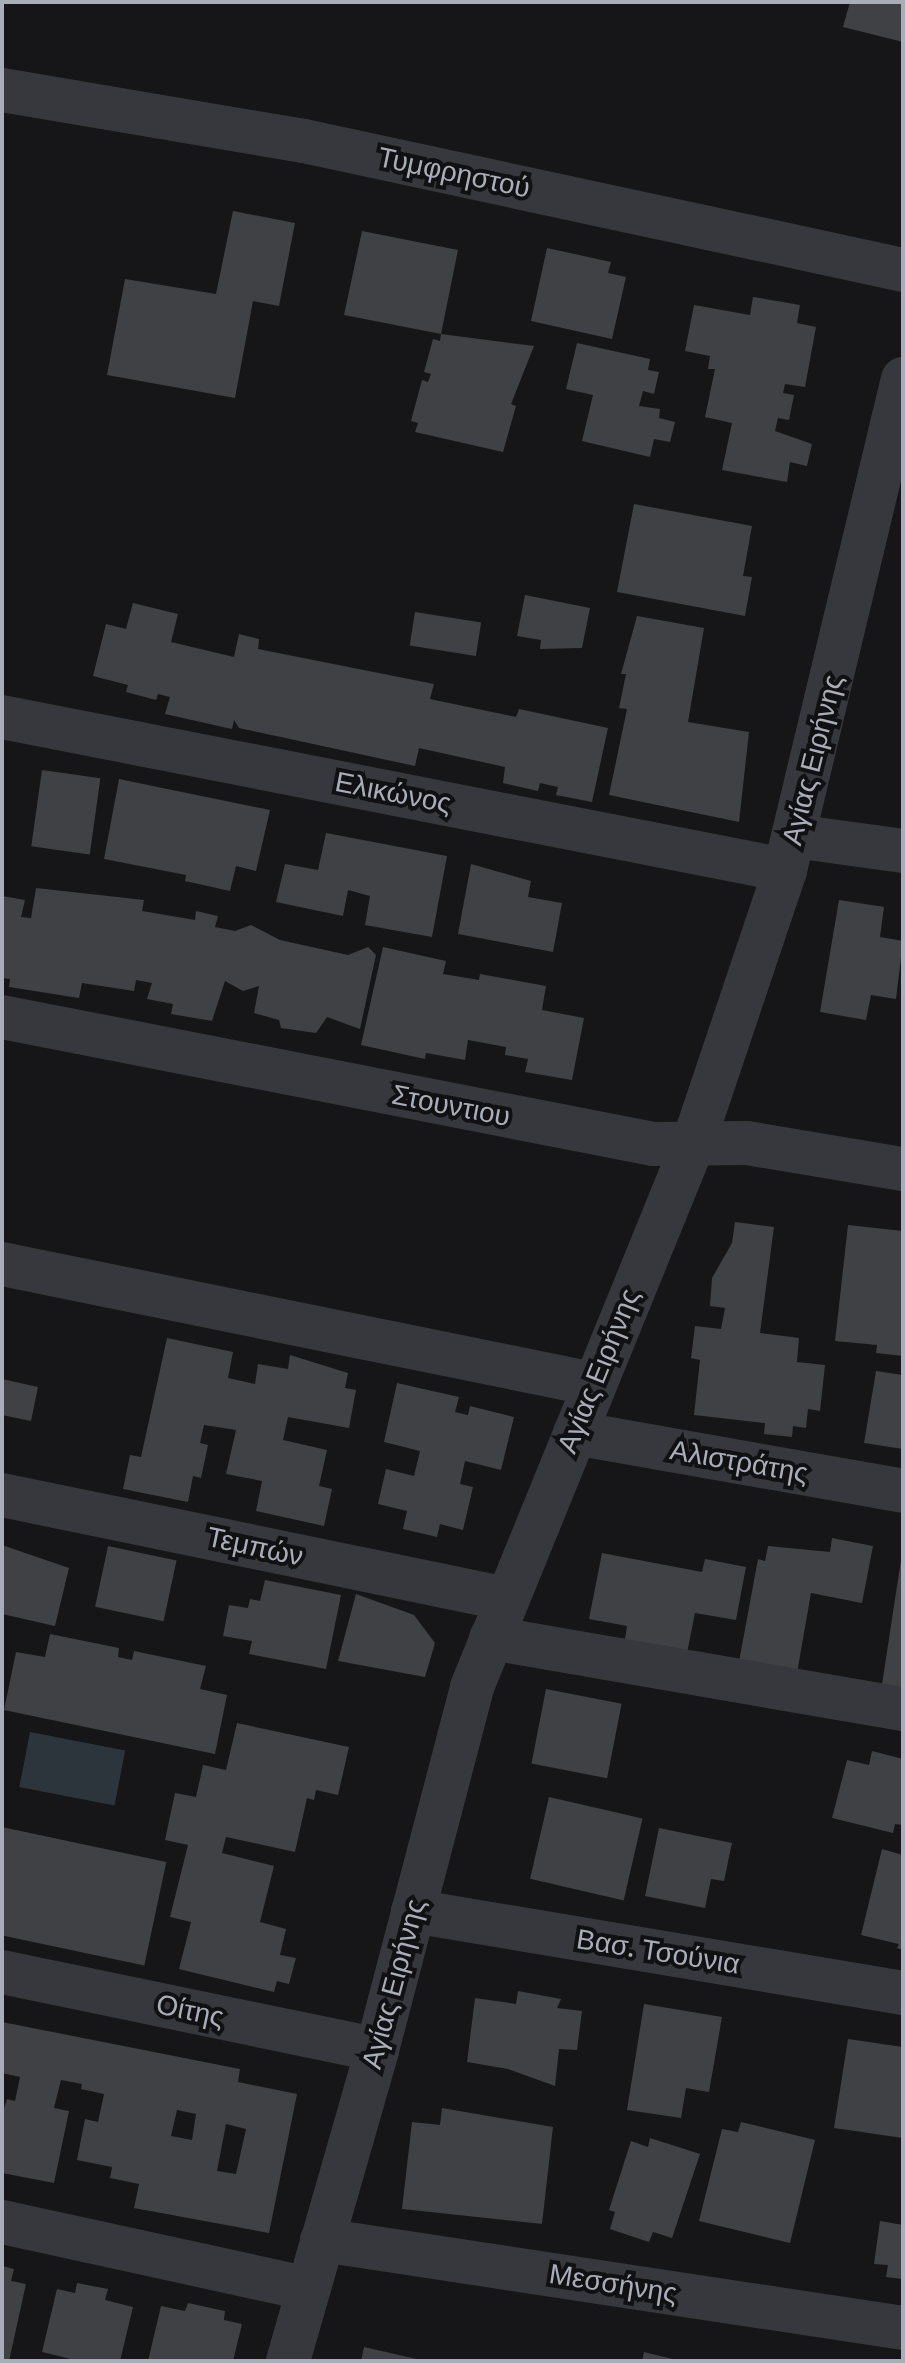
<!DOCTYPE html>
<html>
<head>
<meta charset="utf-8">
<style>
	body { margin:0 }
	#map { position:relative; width:905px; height:2363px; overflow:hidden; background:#161618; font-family:Rubik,sans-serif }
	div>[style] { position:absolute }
	.water>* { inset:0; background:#2c353c; transform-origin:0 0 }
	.building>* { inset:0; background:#404145; transform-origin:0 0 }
	.street>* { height:44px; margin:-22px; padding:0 22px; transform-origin:22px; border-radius:22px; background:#37383d }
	span { translate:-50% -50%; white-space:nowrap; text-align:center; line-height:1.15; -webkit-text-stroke:8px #111113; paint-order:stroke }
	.street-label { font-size:28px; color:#a8adb8 }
	.frame { position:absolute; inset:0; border:4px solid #a8adb8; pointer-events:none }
</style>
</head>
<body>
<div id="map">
	<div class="water">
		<i style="left:30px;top:1732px;width:97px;height:56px;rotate:11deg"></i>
	</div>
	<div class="building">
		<i style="clip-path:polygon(850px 2px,903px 2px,903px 42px,843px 27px)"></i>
		<i style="clip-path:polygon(233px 211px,295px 223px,279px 306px,253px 301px,235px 398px,107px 375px,125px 279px,216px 294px)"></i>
		<i style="clip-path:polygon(362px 231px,458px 250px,441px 334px,534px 346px,511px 404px,516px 406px,503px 452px,415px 432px,418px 423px,411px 421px,422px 380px,428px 382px,431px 374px,424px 372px,433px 339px,440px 341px,441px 334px,344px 315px)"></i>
		<i style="clip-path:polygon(547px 248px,611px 262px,608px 273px,626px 277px,612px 339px,531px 321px)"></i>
		<i style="clip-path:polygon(753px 297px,800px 305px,797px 323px,816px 327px,805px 387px,785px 384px,783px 393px,794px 395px,789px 420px,778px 418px,775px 431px,812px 444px,807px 466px,790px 462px,787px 482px,722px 470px,732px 423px,705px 417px,715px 369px,708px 369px,710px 356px,685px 351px,694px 305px,750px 315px)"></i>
		<i style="clip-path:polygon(577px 343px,650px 359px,648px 370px,659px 372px,654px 394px,643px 391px,639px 406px,660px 409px,659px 418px,675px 422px,670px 442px,654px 439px,650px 457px,582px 441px,593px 395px,566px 389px)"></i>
		<i style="clip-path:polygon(634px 504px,752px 526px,743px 576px,752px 577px,745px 616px,617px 592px)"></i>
		<i style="clip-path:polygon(525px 595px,590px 608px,582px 648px,540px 649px,541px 640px,517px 636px)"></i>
		<i style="clip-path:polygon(133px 603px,178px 614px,171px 642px,234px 657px,239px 634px,259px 639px,258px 649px,434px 684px,430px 699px,516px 717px,519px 709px,608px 728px,592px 802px,556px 795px,558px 787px,540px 783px,538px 791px,503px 783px,505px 767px,419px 748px,415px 766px,239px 728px,234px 720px,232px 729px,165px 714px,170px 697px,158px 694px,156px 700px,126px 692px,128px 685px,93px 676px,106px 624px,126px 629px)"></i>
		<i style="left:415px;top:612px;width:67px;height:34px;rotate:9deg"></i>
		<i style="clip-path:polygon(637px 616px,704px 628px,688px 722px,749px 732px,739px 822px,609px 795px,627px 709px,619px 708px,626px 674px,621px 674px)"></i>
		<i style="left:42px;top:770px;width:59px;height:77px;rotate:8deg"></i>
		<i style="clip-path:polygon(119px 779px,270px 810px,256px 871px,236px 866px,230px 891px,185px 881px,186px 875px,104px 859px)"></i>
		<i style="clip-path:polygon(326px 833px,447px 856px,432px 937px,365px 925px,370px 896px,348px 890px,343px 916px,276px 902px,285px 864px,318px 870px)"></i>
		<i style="clip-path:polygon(471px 864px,531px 881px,528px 897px,562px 903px,553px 952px,458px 934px)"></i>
		<i style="clip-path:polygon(36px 888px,144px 900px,142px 911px,195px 920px,196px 911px,218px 916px,215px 927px,235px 931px,251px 925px,280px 940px,348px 955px,368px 947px,376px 955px,360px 1029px,327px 1017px,316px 1033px,281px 1028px,279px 1020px,254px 1013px,259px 986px,243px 991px,225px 981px,212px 1021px,171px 1014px,173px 1004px,147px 999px,152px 983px,136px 980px,134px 991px,82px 983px,79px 998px,9px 987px,10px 979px,2px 978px,2px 896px,25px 900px,21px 917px,31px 918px)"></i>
		<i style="clip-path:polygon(839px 900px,884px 907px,880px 937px,903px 941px,896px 999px,871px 995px,866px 1020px,820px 1012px)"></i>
		<i style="clip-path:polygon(383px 947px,446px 961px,443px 974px,479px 980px,480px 974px,546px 986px,542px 1010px,584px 1018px,572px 1080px,525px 1072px,528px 1059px,505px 1055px,506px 1047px,468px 1040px,465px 1060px,426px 1053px,425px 1059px,361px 1045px)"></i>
		<i style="clip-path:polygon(735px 1222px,774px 1227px,760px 1333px,799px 1338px,797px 1362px,825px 1365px,820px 1411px,808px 1409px,806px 1428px,793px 1426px,792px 1437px,764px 1434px,765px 1423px,694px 1415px,700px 1360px,691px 1358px,695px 1326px,721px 1329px,725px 1308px,710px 1306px,712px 1278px,732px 1243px)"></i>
		<i style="clip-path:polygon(848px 1225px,903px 1231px,903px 1356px,876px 1353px,877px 1345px,835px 1341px)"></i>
		<i style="clip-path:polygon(167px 1338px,233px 1352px,228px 1378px,255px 1384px,258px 1364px,288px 1369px,290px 1355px,348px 1373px,345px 1388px,356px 1390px,349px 1428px,288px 1417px,283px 1440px,327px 1450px,319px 1486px,332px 1489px,324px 1526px,256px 1511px,262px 1481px,226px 1474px,236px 1430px,204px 1425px,200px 1443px,208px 1445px,201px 1478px,193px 1476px,188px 1502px,123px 1489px,130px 1455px,141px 1457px)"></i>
		<i style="clip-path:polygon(876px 1371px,903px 1375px,903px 1449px,864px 1443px)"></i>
		<i style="clip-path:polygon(2px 1379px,38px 1387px,31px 1421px,2px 1415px)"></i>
		<i style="clip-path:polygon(397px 1383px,459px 1397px,455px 1412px,468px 1415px,470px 1406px,514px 1417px,501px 1470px,465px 1461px,460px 1484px,473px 1487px,463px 1530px,440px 1524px,437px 1537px,403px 1529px,407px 1511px,378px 1504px,386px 1469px,414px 1476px,420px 1451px,384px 1442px)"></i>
		<i style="clip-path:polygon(832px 1538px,873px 1546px,862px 1603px,811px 1593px,797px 1673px,738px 1667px,758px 1559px,765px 1561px,768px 1546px,830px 1552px)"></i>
		<i style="clip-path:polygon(2px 1545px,69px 1568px,55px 1626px,2px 1614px)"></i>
		<i style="left:108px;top:1546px;width:70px;height:62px;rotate:12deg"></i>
		<i style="clip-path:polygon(602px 1553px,702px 1572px,705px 1559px,746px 1567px,736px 1620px,695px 1613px,685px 1663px,623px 1652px,627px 1626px,589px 1619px)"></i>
		<i style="clip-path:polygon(901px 1560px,903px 1560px,903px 1694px,881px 1691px)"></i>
		<i style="clip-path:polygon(265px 1580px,341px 1595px,326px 1669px,249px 1654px,252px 1641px,223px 1636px,229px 1605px,248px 1608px,250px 1599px,260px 1601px)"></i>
		<i style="clip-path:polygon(356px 1594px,414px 1615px,435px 1643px,425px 1677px,338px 1661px)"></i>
		<i style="clip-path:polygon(50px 1634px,119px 1648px,118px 1657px,132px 1660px,134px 1651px,206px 1666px,200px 1689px,227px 1695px,215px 1754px,4px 1710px,16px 1652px,45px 1657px)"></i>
		<i style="left:546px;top:1689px;width:77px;height:76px;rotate:11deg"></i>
		<i style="clip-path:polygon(237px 1723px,349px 1747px,338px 1795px,316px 1790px,314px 1800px,307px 1798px,295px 1852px,226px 1837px,222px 1853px,274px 1866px,260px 1922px,286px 1929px,280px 1955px,296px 1958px,289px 1984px,277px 1981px,274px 1992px,179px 1969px,191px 1922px,170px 1917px,188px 1845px,165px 1840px,175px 1793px,196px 1797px,203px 1765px,226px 1770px)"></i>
		<i style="clip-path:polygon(872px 1751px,903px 1759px,903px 1825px,895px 1824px,893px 1833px,832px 1818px,847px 1760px,869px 1765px)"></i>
		<i style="left:549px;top:1797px;width:96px;height:84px;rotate:13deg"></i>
		<i style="left:2px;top:1827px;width:168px;height:106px;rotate:12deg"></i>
		<i style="clip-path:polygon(659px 1828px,732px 1843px,724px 1881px,711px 1879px,705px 1908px,645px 1896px)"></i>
		<i style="clip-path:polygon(882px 1849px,903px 1855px,903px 1950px,897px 1948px,899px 1944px,861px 1935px)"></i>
		<i style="clip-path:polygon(518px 1991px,561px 1999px,557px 2008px,582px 2011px,577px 2050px,559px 2049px,555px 2086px,508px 2069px,467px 2062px,475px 1998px,516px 2004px)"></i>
		<i style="clip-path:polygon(644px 2004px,722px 2017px,709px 2092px,686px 2088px,681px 2118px,627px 2110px)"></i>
		<i style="clip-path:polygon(evenodd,2px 2022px,240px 2069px,238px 2082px,297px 2094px,269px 2233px,134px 2208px,139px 2184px,110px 2178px,112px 2167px,77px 2160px,85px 2119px,98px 2122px,104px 2094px,81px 2089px,82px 2084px,61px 2080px,54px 2108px,69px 2111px,54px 2183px,2px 2173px,2px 2114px,7px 2099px,15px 2101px,20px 2077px,2px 2073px,2px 2022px,177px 2110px,196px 2114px,192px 2140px,171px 2136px,177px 2110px,2px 2022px,226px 2124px,246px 2129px,236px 2174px,217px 2171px,226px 2124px)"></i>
		<i style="clip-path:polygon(848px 2039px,903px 2047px,903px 2138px,834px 2128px)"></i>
		<i style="clip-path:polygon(442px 2108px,553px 2127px,542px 2224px,402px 2209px,412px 2122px,440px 2125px)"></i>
		<i style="clip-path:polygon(741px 2122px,815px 2140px,790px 2243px,699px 2221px,722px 2129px,738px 2132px)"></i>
		<i style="clip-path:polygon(650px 2138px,700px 2154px,672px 2238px,653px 2232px,649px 2242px,610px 2229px,615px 2212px,609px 2210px,631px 2141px,648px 2147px)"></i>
		<i style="clip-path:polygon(880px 2221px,903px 2225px,903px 2279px,886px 2277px,888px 2265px,874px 2264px)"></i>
		<i style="clip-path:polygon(2px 2266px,14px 2269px,11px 2281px,26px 2284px,9px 2361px,2px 2361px)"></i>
		<i style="clip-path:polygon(77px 2283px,108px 2289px,105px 2300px,133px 2307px,120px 2361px,79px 2361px,42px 2352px,57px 2289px,75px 2293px)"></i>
		<i style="clip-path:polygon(188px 2303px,225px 2311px,224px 2320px,242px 2324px,233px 2361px,148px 2361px,161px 2306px,185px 2311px)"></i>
		<i style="clip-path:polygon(364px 2347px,421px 2360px,421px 2361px,361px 2361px)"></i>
		<i style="clip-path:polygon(644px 2352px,677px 2360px,677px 2361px,642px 2361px)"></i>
	</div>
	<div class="street">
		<i style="left:2px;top:90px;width:306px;rotate:9.6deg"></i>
		<i style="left:304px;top:141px;width:613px;rotate:12.15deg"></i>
		<i style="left:2px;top:717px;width:798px;rotate:11.06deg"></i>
		<i style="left:794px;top:836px;width:110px;rotate:7.8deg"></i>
		<i style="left:2px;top:1017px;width:663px;rotate:11.04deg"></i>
		<i style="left:653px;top:1144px;width:94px;rotate:-0.6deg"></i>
		<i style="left:747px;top:1143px;width:158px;rotate:9.5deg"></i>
		<i style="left:2px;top:1264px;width:603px;rotate:11.48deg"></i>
		<i style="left:575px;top:1433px;width:333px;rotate:10deg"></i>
		<i style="left:2px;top:1495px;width:516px;rotate:11.64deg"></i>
		<i style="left:491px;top:1638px;width:418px;rotate:9.8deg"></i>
		<i style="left:413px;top:1911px;width:497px;rotate:9.5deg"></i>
		<i style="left:2px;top:1972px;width:383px;rotate:11.7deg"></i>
		<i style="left:2px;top:2222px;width:314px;rotate:12.3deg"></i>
		<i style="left:322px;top:2240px;width:588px;rotate:8.61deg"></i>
		<i style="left:288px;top:2361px;width:323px;rotate:-74deg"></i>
		<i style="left:377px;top:2050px;width:375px;rotate:-75.3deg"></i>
		<i style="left:472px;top:1687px;width:586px;rotate:-67.85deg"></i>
		<i style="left:693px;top:1144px;width:289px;rotate:-71.4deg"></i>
		<i style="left:785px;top:870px;width:505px;rotate:-76.49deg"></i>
	</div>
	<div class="street-label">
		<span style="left:454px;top:173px;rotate:12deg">Τυμφρηστού</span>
		<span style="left:813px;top:760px;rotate:-76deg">Αγίας Ειρήνης</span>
		<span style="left:393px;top:793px;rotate:11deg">Ελικώνος</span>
		<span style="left:451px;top:1106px;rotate:11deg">Στουντιου</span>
		<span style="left:599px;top:1371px;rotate:-68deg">Αγίας Ειρήνης</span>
		<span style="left:739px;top:1462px;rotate:10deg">Αλιστράτης</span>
		<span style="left:255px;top:1547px;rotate:12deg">Τεμπών</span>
		<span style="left:658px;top:1952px;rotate:9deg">Βασ. Τσούνια</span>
		<span style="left:394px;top:1984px;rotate:-75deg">Αγίας Ειρήνης</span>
		<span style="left:190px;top:2011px;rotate:12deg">Οίτης</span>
		<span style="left:613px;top:2284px;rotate:9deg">Μεσσήνης</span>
	</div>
	<div class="frame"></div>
</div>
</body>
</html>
